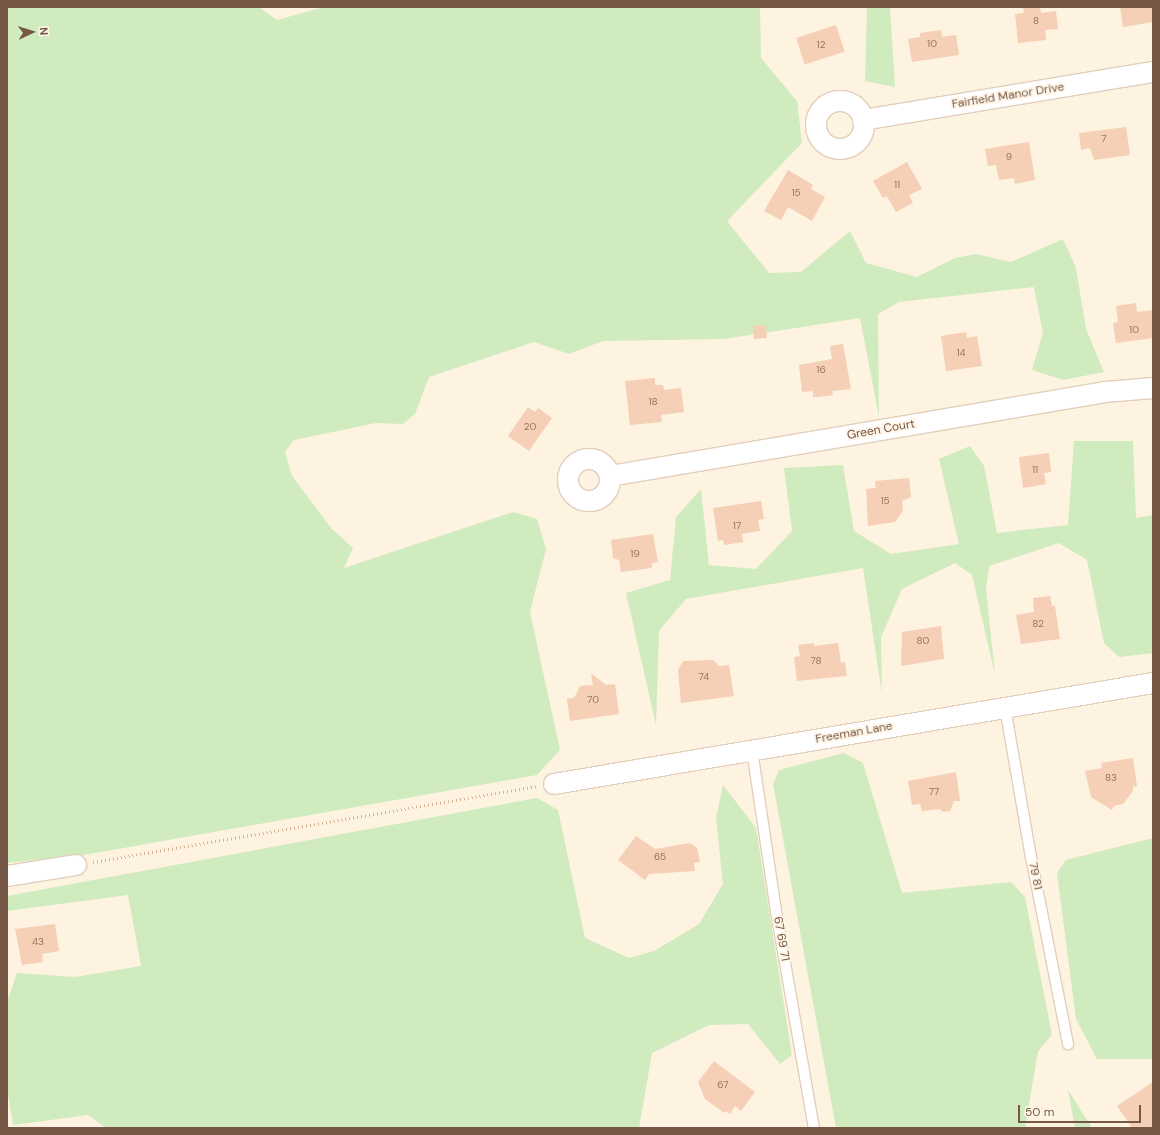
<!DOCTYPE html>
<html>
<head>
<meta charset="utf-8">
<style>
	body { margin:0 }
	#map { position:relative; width:1160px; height:1135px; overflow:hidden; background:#fef2e0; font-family:"DM Sans",sans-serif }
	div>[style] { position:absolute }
	.green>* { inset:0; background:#d0ecbe }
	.building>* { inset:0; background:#f5cfb6; transform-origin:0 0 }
	.path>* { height:2.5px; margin-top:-1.25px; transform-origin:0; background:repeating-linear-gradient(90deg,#dab299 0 1px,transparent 0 4px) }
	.roads { filter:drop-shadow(1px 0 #e2cebb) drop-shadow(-1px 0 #e2cebb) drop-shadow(0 1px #e2cebb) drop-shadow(0 -1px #e2cebb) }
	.lane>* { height:10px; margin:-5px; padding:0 5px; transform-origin:5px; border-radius:5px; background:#fff }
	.street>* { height:20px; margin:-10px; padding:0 10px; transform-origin:10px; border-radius:10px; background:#fff }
	.street>.ring { margin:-10px; padding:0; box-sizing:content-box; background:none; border:20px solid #fff; border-radius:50% }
	span { translate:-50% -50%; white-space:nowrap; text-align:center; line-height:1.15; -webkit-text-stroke:4px #fff6e8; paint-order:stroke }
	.number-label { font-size:10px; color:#967562 }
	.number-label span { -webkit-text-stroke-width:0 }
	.street-label { font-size:12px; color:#765746 }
	.frame { position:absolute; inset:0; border:8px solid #765746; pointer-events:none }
	.north { position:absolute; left:12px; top:12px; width:40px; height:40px; -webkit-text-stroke:3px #fff6e8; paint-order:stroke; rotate:86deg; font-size:11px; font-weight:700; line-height:16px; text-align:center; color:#765746 }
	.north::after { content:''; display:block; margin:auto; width:14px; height:18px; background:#765746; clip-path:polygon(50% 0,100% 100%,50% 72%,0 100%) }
	.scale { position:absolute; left:1018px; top:1105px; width:123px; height:18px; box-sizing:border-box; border:2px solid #765746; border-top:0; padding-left:5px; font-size:12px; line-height:14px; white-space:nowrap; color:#765746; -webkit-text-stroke:3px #fff6e8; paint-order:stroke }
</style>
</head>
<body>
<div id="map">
	<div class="green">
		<i style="clip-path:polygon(7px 7px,259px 7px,277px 20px,324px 7px,760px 7px,761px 58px,797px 101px,802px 143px,727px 221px,769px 273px,801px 272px,850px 231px,866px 263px,917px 277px,955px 258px,976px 254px,1011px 262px,1063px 239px,1076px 268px,1086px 329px,1104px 372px,1063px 380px,1032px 370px,1043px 333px,1034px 287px,899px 302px,878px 314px,879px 417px,860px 318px,724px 339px,603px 341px,569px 354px,534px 342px,429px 377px,415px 414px,403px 424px,376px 423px,294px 440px,285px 452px,292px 476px,332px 529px,353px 548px,344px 568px,513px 512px,537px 519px,546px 549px,530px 612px,560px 750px,537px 775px,84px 855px,7px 863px)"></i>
		<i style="clip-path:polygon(867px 7px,890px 7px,895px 87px,865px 81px)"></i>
		<i style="clip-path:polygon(1074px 441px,1133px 441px,1136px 518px,1153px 515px,1153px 653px,1119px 657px,1104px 643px,1087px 560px,1059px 543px,989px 566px,986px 590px,995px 675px,972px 575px,955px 563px,902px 589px,881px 637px,882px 694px,863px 568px,686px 599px,659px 631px,656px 725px,626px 593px,670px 580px,676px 517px,701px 489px,709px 565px,756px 569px,792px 531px,784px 468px,843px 465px,854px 531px,891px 554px,959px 544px,939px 459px,970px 446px,984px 466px,997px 533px,1068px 525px)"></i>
		<i style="clip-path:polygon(844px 753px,863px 763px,902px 893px,1011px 882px,1025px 897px,1052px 1035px,1038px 1051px,1025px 1128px,836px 1128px,773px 784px,779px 770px)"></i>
		<i style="clip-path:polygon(723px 785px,756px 828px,792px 1055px,780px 1064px,748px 1024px,709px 1025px,652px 1053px,639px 1128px,106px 1128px,88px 1115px,13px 1125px,7px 1088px,7px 1002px,17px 973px,75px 977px,141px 966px,128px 895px,7px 911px,7px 896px,537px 798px,558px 810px,585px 938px,629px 958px,654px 951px,699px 924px,723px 884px,716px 818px)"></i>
		<i style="clip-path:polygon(1153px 838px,1153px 1059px,1097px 1059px,1076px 1019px,1057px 873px,1066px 860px)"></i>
		<i style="clip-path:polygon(1068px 1090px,1092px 1128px,1075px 1128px)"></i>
	</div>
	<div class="building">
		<i style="clip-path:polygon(1023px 7px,1040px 7px,1041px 13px,1056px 11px,1058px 29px,1045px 30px,1046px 40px,1018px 43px,1015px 14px,1024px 13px)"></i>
		<i style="clip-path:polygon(1120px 7px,1153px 7px,1153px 22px,1123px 27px)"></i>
		<i style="left:836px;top:25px;width:28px;height:42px;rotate:72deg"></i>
		<i style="clip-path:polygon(941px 30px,942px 37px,956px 35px,959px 55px,912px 62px,908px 39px,920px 37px,920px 33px)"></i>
		<i style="clip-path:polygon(1126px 127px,1130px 155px,1094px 160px,1090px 148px,1081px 150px,1079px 133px)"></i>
		<i style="clip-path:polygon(1029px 142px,1035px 180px,1015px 184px,1014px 178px,999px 180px,996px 165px,988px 166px,985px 149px)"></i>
		<i style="clip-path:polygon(907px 162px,922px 189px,909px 195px,913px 203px,896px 212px,888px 198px,886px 196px,883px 198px,873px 181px)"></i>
		<i style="clip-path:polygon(788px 170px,813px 185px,811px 189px,825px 197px,812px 221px,788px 207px,781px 220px,764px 211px)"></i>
		<i style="clip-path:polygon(1136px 303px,1137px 312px,1153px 310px,1153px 338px,1116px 343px,1113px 323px,1118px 322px,1116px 306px)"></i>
		<i style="left:766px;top:325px;width:13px;height:13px;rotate:86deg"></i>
		<i style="clip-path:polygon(966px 332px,967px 338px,977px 336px,982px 366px,946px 371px,941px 336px)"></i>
		<i style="clip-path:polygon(843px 344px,851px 389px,832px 391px,833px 395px,819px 397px,813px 397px,813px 391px,802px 392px,799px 365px,832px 359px,830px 346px)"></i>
		<i style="clip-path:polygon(655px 378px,655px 385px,663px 385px,664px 390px,681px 388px,684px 412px,661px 415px,662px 422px,630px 425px,625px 381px)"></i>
		<i style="clip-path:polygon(528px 407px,535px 412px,538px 408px,552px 418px,529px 451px,508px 436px)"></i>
		<i style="clip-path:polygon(1049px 453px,1051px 472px,1044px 473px,1046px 484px,1023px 488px,1019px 457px)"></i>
		<i style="clip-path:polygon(909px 478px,911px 497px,902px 501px,903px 511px,895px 522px,868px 526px,866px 489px,876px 488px,875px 481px)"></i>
		<i style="clip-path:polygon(761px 501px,764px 519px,758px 520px,760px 531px,742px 534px,743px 542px,724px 545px,723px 540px,718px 541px,713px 508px)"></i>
		<i style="clip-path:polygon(653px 534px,658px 562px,652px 563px,652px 568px,621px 572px,619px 560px,613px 558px,611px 540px)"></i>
		<i style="clip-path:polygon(1050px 596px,1052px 606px,1055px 606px,1060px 639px,1021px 644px,1016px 615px,1034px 612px,1033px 598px)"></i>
		<i style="clip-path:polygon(941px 626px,944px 659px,901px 666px,902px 632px)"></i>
		<i style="clip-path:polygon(814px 643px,814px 646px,838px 643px,841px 663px,845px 662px,847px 676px,797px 681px,794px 657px,800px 656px,798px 645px)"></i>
		<i style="clip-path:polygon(713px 660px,719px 666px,729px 665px,734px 696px,681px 703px,678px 670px,683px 661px)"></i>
		<i style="clip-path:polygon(591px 673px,606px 685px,615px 684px,619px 714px,570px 721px,567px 699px,574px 698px,580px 686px,593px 685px)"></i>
		<i style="clip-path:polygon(1133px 758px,1137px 786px,1133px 787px,1133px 791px,1123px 804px,1114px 806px,1112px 810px,1091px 797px,1085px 771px,1102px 768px,1101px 763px)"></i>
		<i style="clip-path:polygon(956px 772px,960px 801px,954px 801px,950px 811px,943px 812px,940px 809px,922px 811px,920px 804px,912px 805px,908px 781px)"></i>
		<i style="clip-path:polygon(636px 836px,655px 849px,690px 843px,697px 848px,700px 862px,694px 863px,695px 871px,649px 874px,645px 880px,618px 860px)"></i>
		<i style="clip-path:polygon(55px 924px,59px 951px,42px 954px,43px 962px,22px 965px,15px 929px)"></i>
		<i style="clip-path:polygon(714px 1061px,755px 1092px,741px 1111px,735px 1106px,730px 1114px,726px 1111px,724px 1113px,705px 1099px,698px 1082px)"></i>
		<i style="clip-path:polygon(1153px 1082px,1153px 1128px,1132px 1128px,1117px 1106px)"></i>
	</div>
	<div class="path">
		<i style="left:93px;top:862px;width:451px;rotate:-9.7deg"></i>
	</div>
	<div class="roads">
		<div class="lane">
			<i style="left:1005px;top:707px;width:152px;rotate:80.2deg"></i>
			<i style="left:1031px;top:857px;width:191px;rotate:78.8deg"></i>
			<i style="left:752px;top:750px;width:163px;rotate:81.5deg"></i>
			<i style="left:776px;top:911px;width:220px;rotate:80.1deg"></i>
		</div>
		<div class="street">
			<i class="ring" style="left:816px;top:101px;width:28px;height:28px"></i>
			<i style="left:863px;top:120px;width:294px;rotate:-9.4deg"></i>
			<i class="ring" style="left:568px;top:459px;width:22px;height:22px"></i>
			<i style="left:610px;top:476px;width:502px;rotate:-9.63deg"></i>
			<i style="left:1105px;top:392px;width:48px;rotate:-4.8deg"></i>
			<i style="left:554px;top:784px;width:607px;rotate:-9.57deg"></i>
			<i style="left:7px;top:876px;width:70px;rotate:-9.1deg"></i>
		</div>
	</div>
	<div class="number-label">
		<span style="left:1036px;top:21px">8</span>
		<span style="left:932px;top:44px">10</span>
		<span style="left:821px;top:45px">12</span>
		<span style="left:1104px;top:139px">7</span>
		<span style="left:1009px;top:157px">9</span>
		<span style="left:897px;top:185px">11</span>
		<span style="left:796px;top:193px">15</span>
		<span style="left:1134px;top:330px">10</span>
		<span style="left:961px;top:353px">14</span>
		<span style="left:821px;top:370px">16</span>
		<span style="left:653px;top:402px">18</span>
		<span style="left:530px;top:427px">20</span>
		<span style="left:1035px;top:470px">11</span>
		<span style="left:885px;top:501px">15</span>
		<span style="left:737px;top:526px">17</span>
		<span style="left:635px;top:554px">19</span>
		<span style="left:1038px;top:624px">82</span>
		<span style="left:923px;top:641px">80</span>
		<span style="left:816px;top:661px">78</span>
		<span style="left:704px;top:677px">74</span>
		<span style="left:593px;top:700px">70</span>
		<span style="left:1111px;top:778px">83</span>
		<span style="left:934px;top:792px">77</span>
		<span style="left:660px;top:857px">65</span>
		<span style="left:38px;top:942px">43</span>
		<span style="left:723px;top:1085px">67</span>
	</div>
	<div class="street-label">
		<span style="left:1008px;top:96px;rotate:-9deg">Fairfield Manor Drive</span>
		<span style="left:881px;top:430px;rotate:-10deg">Green Court</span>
		<span style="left:854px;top:733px;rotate:-10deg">Freeman Lane</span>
		<span style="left:1035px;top:876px;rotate:79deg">79 81</span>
		<span style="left:781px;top:939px;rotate:80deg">67 69 71</span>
	</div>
	<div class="frame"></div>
	<div class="north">N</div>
	<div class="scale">50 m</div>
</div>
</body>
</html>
